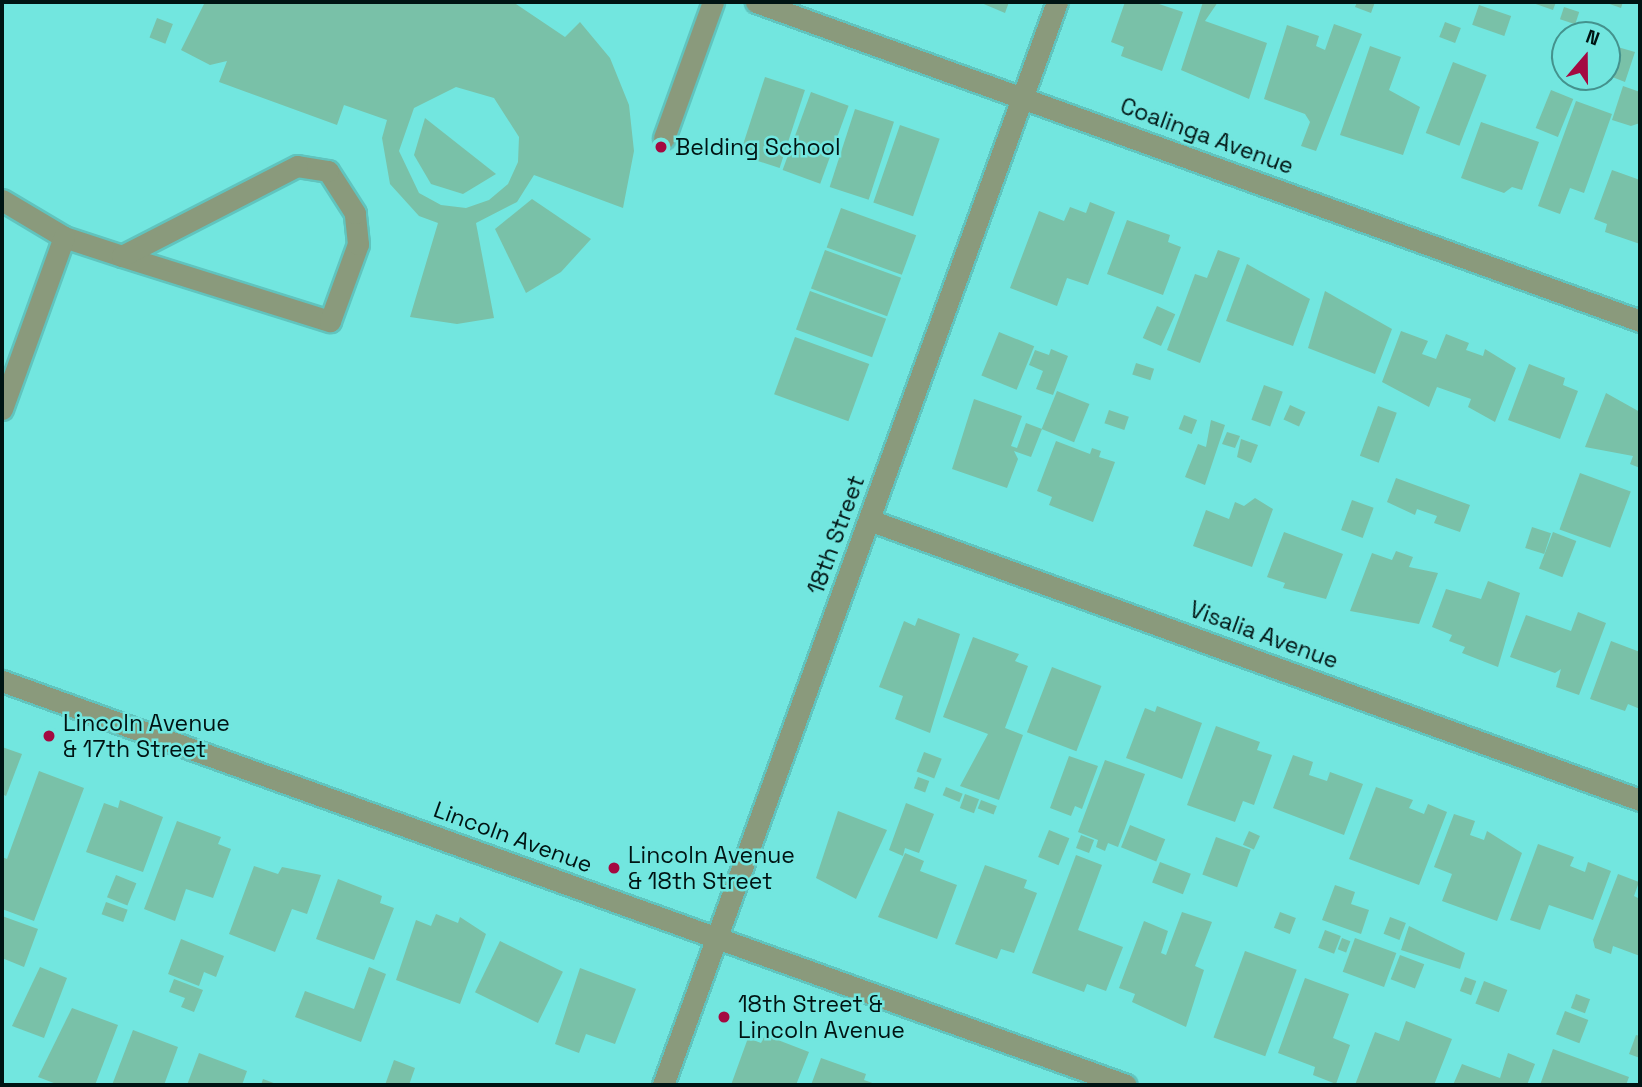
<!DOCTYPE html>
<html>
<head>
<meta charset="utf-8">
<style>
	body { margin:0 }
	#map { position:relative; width:1642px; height:1087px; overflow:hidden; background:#72e6df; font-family:"Space Grotesk",sans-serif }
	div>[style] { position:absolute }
	.building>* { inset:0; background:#79c1a8; transform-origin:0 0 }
	.roads { filter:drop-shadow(2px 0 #60c4be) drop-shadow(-2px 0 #60c4be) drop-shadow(0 2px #60c4be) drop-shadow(0 -2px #60c4be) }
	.minor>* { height:21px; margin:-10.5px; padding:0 10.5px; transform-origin:10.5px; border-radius:10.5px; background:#8a9a7c }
	.dots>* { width:19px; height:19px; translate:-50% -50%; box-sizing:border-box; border:4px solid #72e6df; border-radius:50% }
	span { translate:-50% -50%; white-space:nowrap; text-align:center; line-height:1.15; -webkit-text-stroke:5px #72e6df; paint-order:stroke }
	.street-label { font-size:23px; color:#001413 }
	.poi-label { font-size:23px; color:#001413 }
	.left { translate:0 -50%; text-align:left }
	.frame { position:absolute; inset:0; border:4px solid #001413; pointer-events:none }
	.north { position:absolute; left:1551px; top:21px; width:70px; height:70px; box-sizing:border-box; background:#72e6df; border:2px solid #44928d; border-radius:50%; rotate:20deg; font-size:19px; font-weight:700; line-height:28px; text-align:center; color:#001413 }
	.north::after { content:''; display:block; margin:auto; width:24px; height:32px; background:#a40941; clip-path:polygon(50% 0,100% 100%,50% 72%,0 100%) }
</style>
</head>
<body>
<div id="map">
	<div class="building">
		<i style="clip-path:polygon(evenodd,205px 2px,513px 2px,565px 37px,580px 22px,610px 58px,629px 105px,634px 151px,623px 208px,534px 175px,517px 202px,476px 223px,494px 318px,457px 324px,410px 317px,438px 223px,419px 216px,390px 184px,382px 138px,387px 120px,344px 105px,337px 125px,219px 82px,227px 61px,210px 65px,181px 50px,205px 2px,456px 87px,494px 98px,519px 137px,518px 162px,508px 184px,489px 200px,466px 208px,441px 205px,419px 193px,399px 151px,414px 108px,456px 87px)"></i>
		<i style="clip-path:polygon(979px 2px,1009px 2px,1005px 13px)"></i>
		<i style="clip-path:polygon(1125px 2px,1153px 2px,1183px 12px,1162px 71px,1121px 56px,1124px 47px,1111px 42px)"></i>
		<i style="clip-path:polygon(1203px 2px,1218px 2px,1205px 21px,1267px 43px,1249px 99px,1181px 70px)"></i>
		<i style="clip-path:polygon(1357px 2px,1375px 2px,1371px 13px,1355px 7px)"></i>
		<i style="clip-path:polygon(1530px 2px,1556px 2px,1553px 10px)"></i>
		<i style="clip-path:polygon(1604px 2px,1623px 2px,1621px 8px)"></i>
		<i style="left:1479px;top:5px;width:34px;height:21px;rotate:19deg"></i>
		<i style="left:1564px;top:7px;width:16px;height:13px;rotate:18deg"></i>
		<i style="left:157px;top:18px;width:17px;height:21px;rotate:21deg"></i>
		<i style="left:1445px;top:22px;width:17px;height:16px;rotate:21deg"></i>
		<i style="clip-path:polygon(1334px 24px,1362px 34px,1316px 151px,1301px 146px,1310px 122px,1305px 114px,1264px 99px,1287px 25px,1319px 36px,1316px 46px,1325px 50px)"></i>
		<i style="clip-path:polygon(1607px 44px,1635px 52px,1625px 82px,1607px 75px)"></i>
		<i style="clip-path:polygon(1370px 46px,1401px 57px,1389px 90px,1420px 107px,1403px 155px,1340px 135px)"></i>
		<i style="left:1453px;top:62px;width:36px;height:76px;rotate:21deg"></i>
		<i style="left:765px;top:77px;width:42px;height:82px;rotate:18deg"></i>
		<i style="clip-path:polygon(1623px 86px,1640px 92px,1640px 123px,1631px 126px,1612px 120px)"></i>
		<i style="left:1551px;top:90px;width:24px;height:41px;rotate:22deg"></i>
		<i style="left:811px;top:92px;width:40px;height:83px;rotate:20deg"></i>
		<i style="clip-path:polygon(1576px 101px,1612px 114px,1584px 193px,1570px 188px,1560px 214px,1538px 206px)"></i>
		<i style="left:855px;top:109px;width:41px;height:82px;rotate:18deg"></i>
		<i style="clip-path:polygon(425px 118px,496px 174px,463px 194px,431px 184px,414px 155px)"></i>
		<i style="clip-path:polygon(1481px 122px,1539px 142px,1522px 190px,1512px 187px,1504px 193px,1461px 178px)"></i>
		<i style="left:900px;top:125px;width:42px;height:82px;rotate:19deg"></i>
		<i style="clip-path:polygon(1612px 170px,1640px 180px,1640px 244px,1605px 232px,1607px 224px,1594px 219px)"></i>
		<i style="clip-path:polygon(532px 199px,591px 239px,561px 272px,526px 293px,495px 229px)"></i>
		<i style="clip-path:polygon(1090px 202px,1115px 212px,1088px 285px,1067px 278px,1057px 306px,1010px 288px,1039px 211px,1064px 221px,1070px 207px,1086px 213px)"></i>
		<i style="left:841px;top:208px;width:80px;height:42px;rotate:20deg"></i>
		<i style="clip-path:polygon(1127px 220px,1170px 235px,1168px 242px,1181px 247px,1163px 295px,1107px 274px)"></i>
		<i style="left:825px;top:250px;width:81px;height:41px;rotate:20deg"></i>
		<i style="clip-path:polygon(1218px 250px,1240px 258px,1200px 363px,1167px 350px,1195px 274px,1207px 278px)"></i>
		<i style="clip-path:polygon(1247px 264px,1310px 299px,1293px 346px,1226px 321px)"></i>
		<i style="left:810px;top:291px;width:81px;height:41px;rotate:20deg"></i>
		<i style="clip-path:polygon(1325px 291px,1392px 329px,1375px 374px,1308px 348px)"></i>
		<i style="left:1157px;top:306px;width:20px;height:35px;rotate:24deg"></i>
		<i style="clip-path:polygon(1401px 331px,1428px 341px,1422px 354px,1436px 359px,1446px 334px,1469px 343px,1466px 350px,1483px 356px,1485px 349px,1516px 368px,1495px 422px,1468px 407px,1471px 399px,1437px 387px,1429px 407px,1382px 382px)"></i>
		<i style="left:999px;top:332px;width:38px;height:47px;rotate:22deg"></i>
		<i style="left:795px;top:337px;width:79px;height:61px;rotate:20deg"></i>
		<i style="clip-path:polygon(1051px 349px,1068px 356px,1053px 395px,1036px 389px,1043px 371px,1029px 365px,1035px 350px,1049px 355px)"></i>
		<i style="left:1136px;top:363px;width:19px;height:12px;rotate:18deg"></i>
		<i style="clip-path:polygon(1529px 364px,1565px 378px,1563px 385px,1578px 391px,1560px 439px,1508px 420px)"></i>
		<i style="left:1264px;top:385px;width:20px;height:37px;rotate:20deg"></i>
		<i style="left:1057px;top:391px;width:35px;height:41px;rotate:22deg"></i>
		<i style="clip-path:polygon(1606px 393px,1640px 412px,1640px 468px,1630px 464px,1633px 456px,1585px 447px)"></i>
		<i style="clip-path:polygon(974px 399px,1022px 416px,1011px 446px,1017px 448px,1026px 423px,1042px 429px,1031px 457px,1014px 451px,1018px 459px,1007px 488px,952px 469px)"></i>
		<i style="left:1290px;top:405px;width:17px;height:16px;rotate:24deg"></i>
		<i style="left:1378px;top:406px;width:20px;height:53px;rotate:20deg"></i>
		<i style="left:1109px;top:410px;width:21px;height:14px;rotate:19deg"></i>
		<i style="left:1184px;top:415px;width:14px;height:15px;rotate:21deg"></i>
		<i style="clip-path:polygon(1211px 420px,1225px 425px,1205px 485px,1185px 477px,1198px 444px,1206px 447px)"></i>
		<i style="clip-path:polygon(1227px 432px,1240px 436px,1235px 448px,1222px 444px)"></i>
		<i style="clip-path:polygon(1241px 439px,1258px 445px,1251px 463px,1237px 457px)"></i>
		<i style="clip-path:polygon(1056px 441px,1090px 454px,1092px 448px,1101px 451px,1099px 457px,1115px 462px,1093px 522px,1049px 505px,1052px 497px,1037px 491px)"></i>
		<i style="left:1580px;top:473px;width:54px;height:60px;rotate:20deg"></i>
		<i style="clip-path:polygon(1396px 478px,1470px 505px,1460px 532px,1434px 523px,1437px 516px,1417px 509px,1415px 515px,1387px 502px)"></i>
		<i style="clip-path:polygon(1255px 498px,1273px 509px,1252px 567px,1193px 546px,1206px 510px,1229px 519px,1235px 502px,1244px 506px)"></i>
		<i style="left:1352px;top:500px;width:23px;height:32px;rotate:20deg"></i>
		<i style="left:1532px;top:527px;width:20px;height:22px;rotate:18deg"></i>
		<i style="clip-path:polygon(1284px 532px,1343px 554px,1326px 599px,1283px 588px,1285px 583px,1267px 577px)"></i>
		<i style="left:1553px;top:532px;width:25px;height:39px;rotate:21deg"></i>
		<i style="clip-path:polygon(1396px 551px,1413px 557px,1409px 567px,1438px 573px,1419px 624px,1350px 611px,1372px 553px,1392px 560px)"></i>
		<i style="clip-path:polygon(1488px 581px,1520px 593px,1498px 667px,1462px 653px,1465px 647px,1449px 641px,1452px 635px,1432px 627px,1446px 589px,1481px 599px)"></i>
		<i style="clip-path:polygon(1578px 612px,1606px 623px,1579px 695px,1556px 687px,1561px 669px,1555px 673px,1510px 657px,1526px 615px,1571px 631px)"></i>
		<i style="clip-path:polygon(918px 618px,960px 634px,930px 733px,895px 719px,903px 696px,879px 687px,904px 621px,915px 626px)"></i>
		<i style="clip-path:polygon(973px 637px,1019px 654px,1015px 661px,1028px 666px,1005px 728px,1023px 735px,999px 800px,960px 786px,988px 734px,943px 717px)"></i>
		<i style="clip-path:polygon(1611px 641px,1640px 652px,1640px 709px,1628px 704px,1625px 711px,1590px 699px)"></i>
		<i style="left:1052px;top:667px;width:53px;height:70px;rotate:21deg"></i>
		<i style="clip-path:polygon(1157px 706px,1202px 723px,1182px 779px,1126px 758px,1145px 708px,1155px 712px)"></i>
		<i style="clip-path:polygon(1216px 726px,1260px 742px,1257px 750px,1272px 755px,1254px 805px,1243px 801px,1235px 822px,1187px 805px)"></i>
		<i style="clip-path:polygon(2px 747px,22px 754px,6px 796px,2px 794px)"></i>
		<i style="left:924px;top:752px;width:19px;height:21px;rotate:21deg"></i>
		<i style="clip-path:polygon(1293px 755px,1313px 762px,1309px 775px,1327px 781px,1330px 772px,1363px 784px,1344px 835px,1273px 808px)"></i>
		<i style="clip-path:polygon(1069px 756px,1098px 766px,1082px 809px,1075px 806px,1071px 816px,1050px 808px)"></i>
		<i style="clip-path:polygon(1105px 760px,1145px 774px,1118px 847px,1108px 843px,1105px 851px,1096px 847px,1098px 840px,1078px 832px)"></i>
		<i style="clip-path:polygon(39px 771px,84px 788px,34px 921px,2px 909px,2px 857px,7px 859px)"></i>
		<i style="left:918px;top:777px;width:12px;height:12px;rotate:20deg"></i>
		<i style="left:946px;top:787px;width:18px;height:9px;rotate:22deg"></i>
		<i style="clip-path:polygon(1376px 787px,1413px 800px,1409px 808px,1424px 814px,1428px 804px,1447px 812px,1419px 885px,1349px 859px)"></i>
		<i style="left:965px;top:794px;width:15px;height:15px;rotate:20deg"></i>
		<i style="clip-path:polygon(120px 800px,163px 817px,143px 872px,86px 852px,104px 803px,118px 808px)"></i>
		<i style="left:981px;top:800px;width:17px;height:9px;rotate:21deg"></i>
		<i style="clip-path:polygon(906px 803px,934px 814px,919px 853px,905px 848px,903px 856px,889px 850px)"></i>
		<i style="clip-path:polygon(838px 811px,887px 830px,856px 899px,816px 878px)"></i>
		<i style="clip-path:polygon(1454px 814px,1475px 821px,1470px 835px,1484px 840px,1487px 831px,1522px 853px,1497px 921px,1442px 901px,1452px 874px,1434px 867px)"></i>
		<i style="clip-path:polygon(177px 821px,221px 837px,218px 844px,231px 849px,213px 898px,186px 889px,175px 921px,144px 909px)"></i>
		<i style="left:1130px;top:825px;width:38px;height:24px;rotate:22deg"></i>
		<i style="left:1049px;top:830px;width:22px;height:29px;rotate:22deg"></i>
		<i style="left:1249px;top:831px;width:12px;height:15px;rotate:24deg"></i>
		<i style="left:1081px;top:835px;width:14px;height:14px;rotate:21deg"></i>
		<i style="left:1216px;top:837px;width:37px;height:40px;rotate:20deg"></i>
		<i style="clip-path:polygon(1538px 844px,1574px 857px,1570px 866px,1585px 872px,1588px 862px,1611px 871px,1593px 920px,1549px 905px,1540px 930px,1510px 920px)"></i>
		<i style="clip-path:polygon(905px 853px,924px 861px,920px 871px,957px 885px,937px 939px,878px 917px)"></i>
		<i style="clip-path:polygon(1076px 855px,1102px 865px,1078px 930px,1123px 947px,1106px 991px,1087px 984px,1084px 992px,1032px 973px)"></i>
		<i style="left:1160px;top:862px;width:33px;height:22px;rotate:21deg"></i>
		<i style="clip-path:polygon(985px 865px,1027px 880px,1024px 888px,1037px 893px,1014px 953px,1001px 949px,997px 959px,955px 944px)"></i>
		<i style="clip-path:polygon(254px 866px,278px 874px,282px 867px,321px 875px,307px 914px,292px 909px,275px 952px,229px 934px)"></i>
		<i style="clip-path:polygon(1618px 874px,1639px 882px,1634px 896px,1640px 899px,1640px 956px,1613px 946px,1611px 954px,1595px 948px,1593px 940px)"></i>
		<i style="left:116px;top:875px;width:22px;height:24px;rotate:22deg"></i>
		<i style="clip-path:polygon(338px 879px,382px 896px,380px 903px,394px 908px,374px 960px,316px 939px)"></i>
		<i style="clip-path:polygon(1335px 885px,1355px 892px,1351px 904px,1369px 910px,1361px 934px,1322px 920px)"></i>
		<i style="left:106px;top:902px;width:23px;height:13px;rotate:20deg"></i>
		<i style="clip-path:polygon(1182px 912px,1212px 922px,1195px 966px,1204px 970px,1186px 1027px,1132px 1002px,1135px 994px,1119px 988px,1144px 921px,1168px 931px,1161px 953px,1166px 955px)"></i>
		<i style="left:1280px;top:912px;width:17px;height:17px;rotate:21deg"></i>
		<i style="clip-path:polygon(436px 914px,458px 923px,460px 917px,486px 934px,460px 1004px,396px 980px,416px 920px,431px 926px)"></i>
		<i style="clip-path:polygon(2px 916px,38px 929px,24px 967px,2px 958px)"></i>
		<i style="left:1390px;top:917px;width:17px;height:18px;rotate:21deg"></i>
		<i style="clip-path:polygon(1409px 926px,1465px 953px,1460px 969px,1401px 950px)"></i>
		<i style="left:1325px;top:930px;width:17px;height:19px;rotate:21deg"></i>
		<i style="left:1342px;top:938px;width:9px;height:12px;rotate:21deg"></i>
		<i style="left:1355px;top:938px;width:44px;height:36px;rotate:20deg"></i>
		<i style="clip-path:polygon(181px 939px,224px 956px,216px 977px,204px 972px,199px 986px,168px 974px)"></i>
		<i style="left:500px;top:941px;width:70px;height:57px;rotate:26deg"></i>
		<i style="left:1245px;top:951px;width:55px;height:92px;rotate:20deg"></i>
		<i style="left:1400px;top:955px;width:26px;height:26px;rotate:21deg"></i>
		<i style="clip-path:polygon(40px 967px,67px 978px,44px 1038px,12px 1026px)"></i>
		<i style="clip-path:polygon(369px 967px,386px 974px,361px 1042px,295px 1017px,305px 991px,354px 1009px)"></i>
		<i style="clip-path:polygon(580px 968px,636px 989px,615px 1044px,586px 1034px,579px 1053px,555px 1044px)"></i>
		<i style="left:1465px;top:977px;width:12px;height:15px;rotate:20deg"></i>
		<i style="clip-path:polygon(1305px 978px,1349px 994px,1333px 1038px,1350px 1045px,1336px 1084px,1313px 1075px,1315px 1067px,1278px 1053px)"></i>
		<i style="clip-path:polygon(174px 979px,203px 990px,194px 1012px,181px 1007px,185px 998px,169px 992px)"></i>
		<i style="left:1484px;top:981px;width:25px;height:24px;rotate:21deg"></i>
		<i style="left:1576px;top:994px;width:15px;height:15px;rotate:20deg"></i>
		<i style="clip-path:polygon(72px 1008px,118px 1025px,95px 1085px,59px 1085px,38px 1077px)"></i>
		<i style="left:1565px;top:1011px;width:25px;height:25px;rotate:21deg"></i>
		<i style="clip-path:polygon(1406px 1021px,1452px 1039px,1434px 1085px,1355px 1085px,1375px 1032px,1399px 1041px)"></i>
		<i style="clip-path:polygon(133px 1030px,178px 1047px,164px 1085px,112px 1085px)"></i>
		<i style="clip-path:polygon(765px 1035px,809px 1052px,796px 1085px,731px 1085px,748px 1038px,761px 1043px)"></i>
		<i style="clip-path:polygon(1636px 1035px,1640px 1036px,1640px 1058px,1629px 1054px)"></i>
		<i style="clip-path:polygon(1553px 1049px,1629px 1077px,1626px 1085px,1540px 1085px)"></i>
		<i style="clip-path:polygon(199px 1053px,247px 1071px,242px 1085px,187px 1085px)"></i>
		<i style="clip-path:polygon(1508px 1053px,1535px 1064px,1527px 1085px,1453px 1085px,1462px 1064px,1500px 1078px)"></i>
		<i style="clip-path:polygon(821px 1058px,866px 1074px,864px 1080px,878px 1085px,811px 1085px)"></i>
		<i style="clip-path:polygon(394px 1060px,415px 1068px,409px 1085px,385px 1085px)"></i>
		<i style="clip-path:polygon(263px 1079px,279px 1085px,261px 1085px)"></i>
	</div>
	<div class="roads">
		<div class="minor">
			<i style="left:756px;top:2px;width:940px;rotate:19.84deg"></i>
			<i style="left:664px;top:138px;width:145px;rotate:-70.2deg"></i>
			<i style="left:2px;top:200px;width:72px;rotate:30.8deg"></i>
			<i style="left:64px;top:237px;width:61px;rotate:18.1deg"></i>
			<i style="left:122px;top:256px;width:218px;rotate:17.4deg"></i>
			<i style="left:330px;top:321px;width:82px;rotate:-70deg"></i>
			<i style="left:358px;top:244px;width:31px;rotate:-96deg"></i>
			<i style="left:355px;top:213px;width:50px;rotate:-122.7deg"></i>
			<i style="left:328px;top:171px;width:31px;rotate:-171deg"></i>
			<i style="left:297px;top:166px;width:197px;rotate:152.8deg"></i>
			<i style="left:2px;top:409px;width:183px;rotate:-70.2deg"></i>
			<i style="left:869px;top:520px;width:820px;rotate:19.96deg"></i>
			<i style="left:2px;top:681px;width:1194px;rotate:19.77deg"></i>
			<i style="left:663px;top:1085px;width:1152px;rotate:-70.01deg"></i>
		</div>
	</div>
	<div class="dots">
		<i style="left:661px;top:147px;background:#a40941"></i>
		<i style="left:49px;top:736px;background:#a40941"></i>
		<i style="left:614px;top:868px;background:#a40941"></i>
		<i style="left:724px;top:1017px;background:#a40941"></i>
	</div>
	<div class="street-label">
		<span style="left:1207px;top:136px;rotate:20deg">Coalinga Avenue</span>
		<span style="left:836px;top:535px;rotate:-70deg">18th Street</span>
		<span style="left:1264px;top:635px;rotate:20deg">Visalia Avenue</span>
		<span style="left:513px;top:837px;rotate:20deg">Lincoln Avenue</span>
	</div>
	<div class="poi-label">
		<span class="left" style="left:675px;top:147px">Belding School</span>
		<span class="left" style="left:63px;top:736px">Lincoln Avenue<br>&amp; 17th Street</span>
		<span class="left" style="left:628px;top:868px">Lincoln Avenue<br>&amp; 18th Street</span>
		<span class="left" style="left:738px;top:1017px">18th Street &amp;<br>Lincoln Avenue</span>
	</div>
	<div class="frame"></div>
	<div class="north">N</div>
</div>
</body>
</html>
